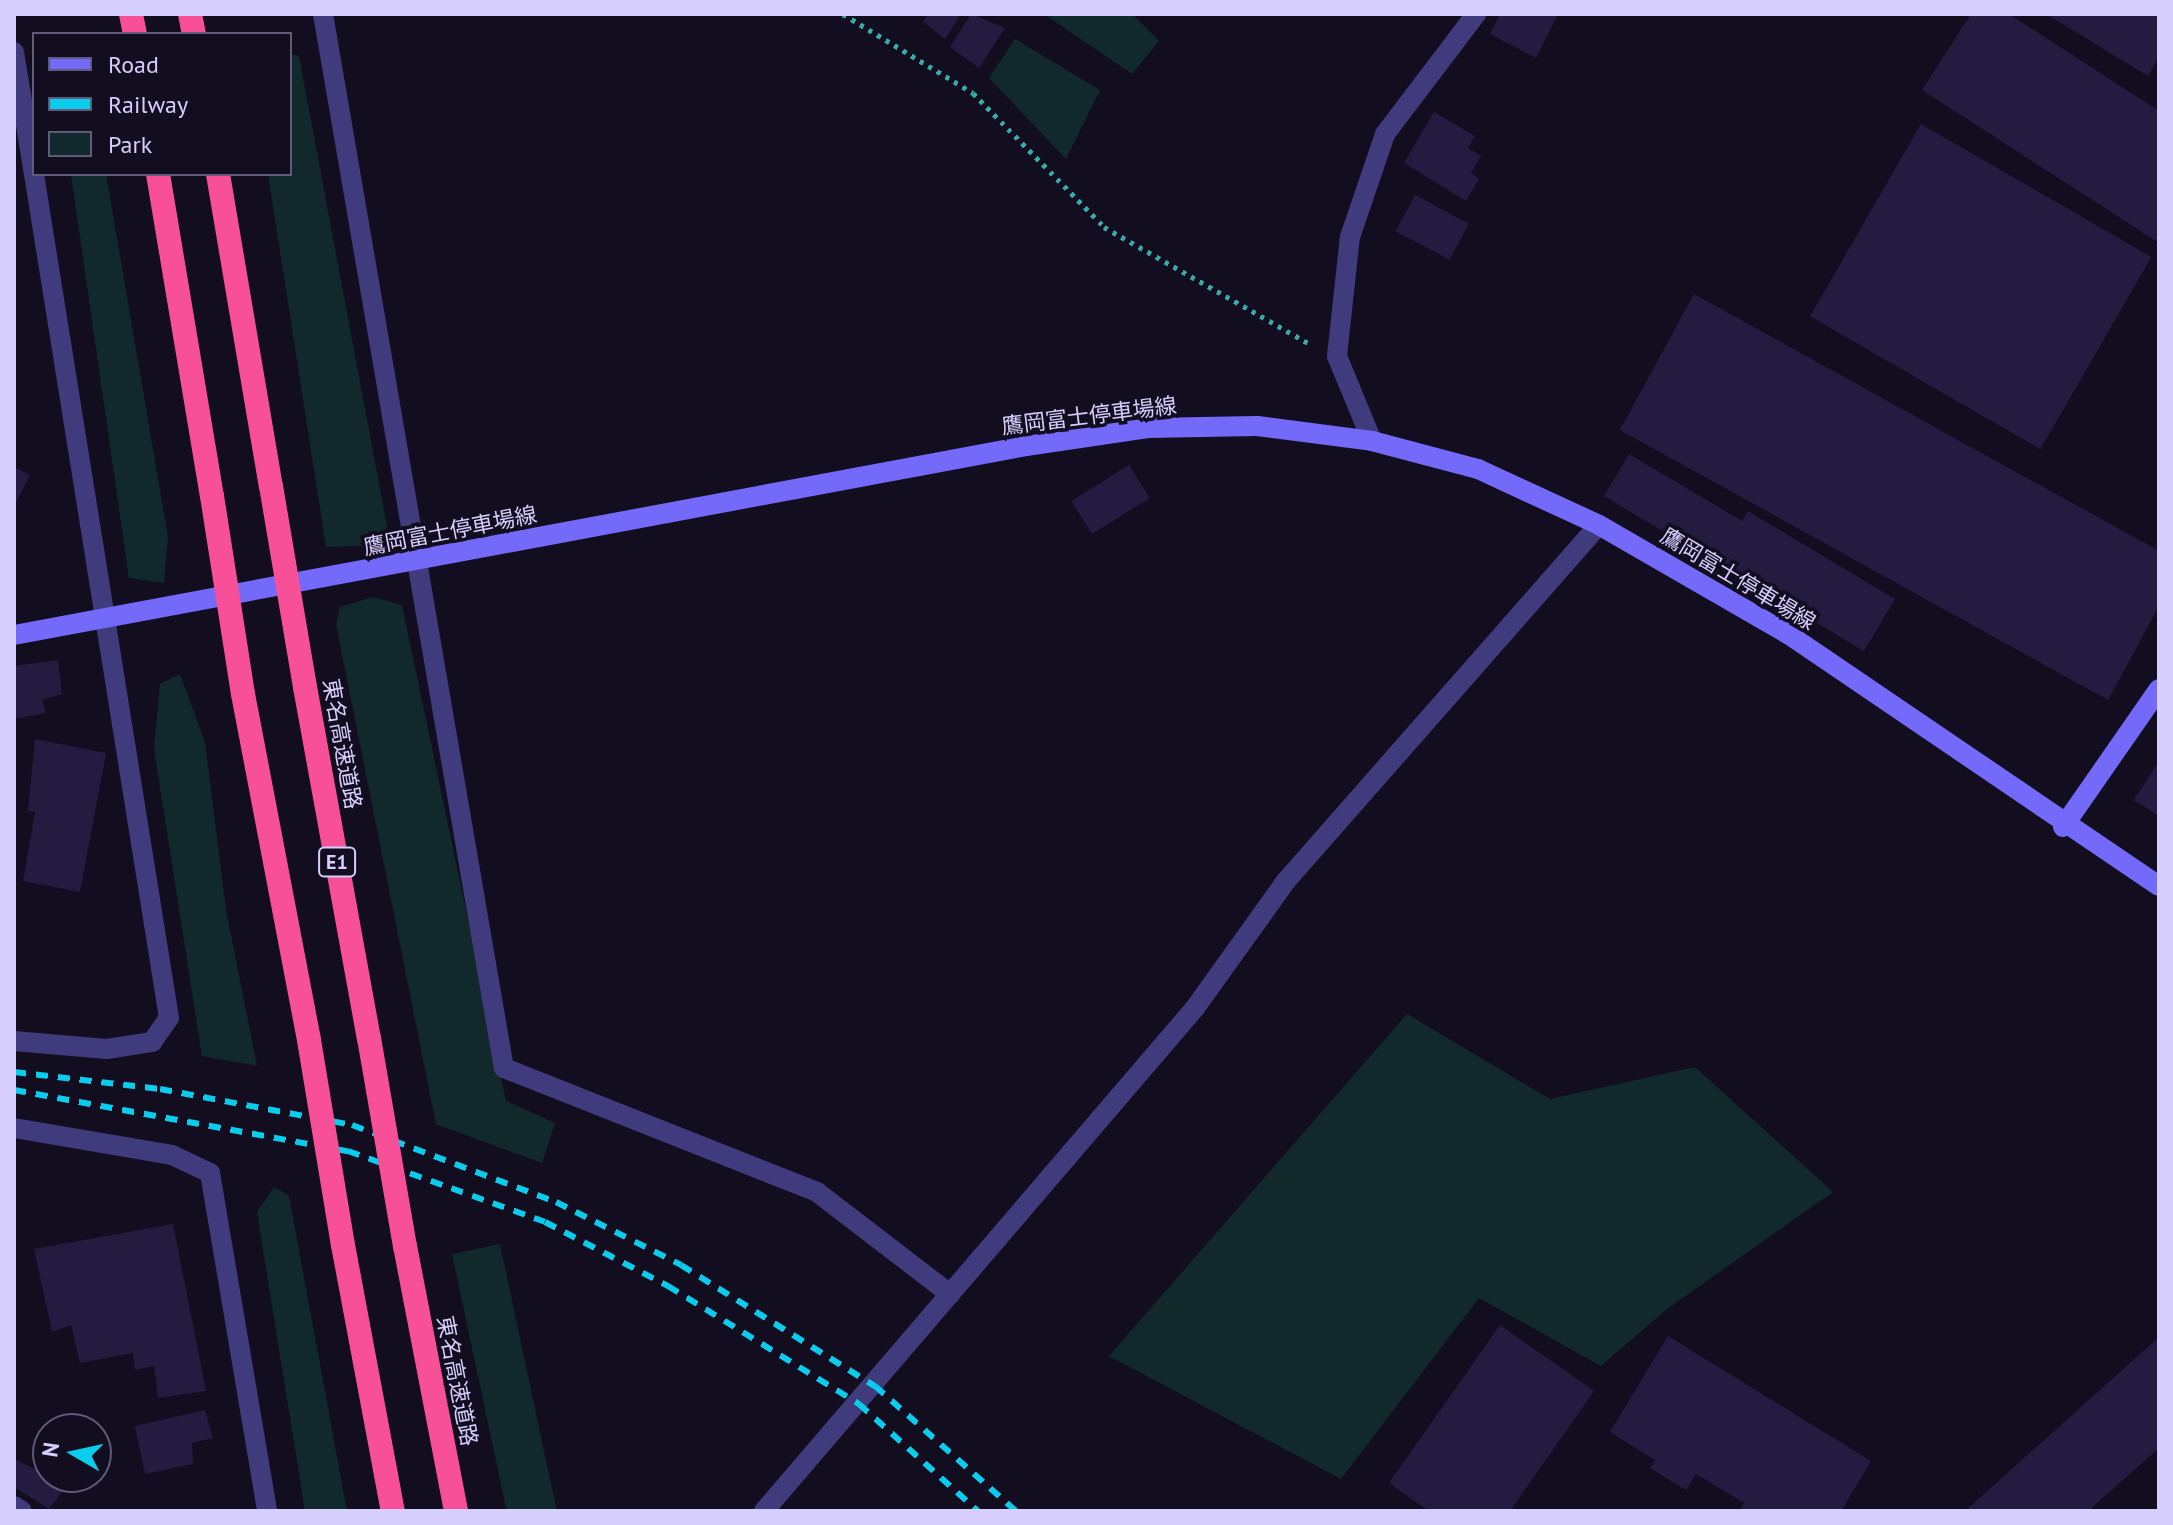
<!DOCTYPE html>
<html>
<head>
<meta charset="utf-8">
<style>
	body { margin:0 }
	#map { position:relative; width:2173px; height:1525px; overflow:hidden; background:#120e20; font-family:"PT Sans","Noto Sans JP",sans-serif }
	div>[style] { position:absolute }
	.green>* { inset:0; background:#11292a; transform-origin:0 0 }
	.building>* { inset:0; background:#241b40; transform-origin:0 0 }
	.path>* { height:5px; margin-top:-2.5px; transform-origin:0; background:repeating-linear-gradient(90deg,#33adab 0 4px,transparent 0 10px) }
	.street>* { height:20px; margin:-10px; padding:0 10px; transform-origin:10px; border-radius:10px; background:#403b7d }
	.secondary>* { height:20px; margin:-10px; padding:0 10px; transform-origin:10px; border-radius:10px; background:#746af9 }
	.highway>* { height:24px; margin:-12px; padding:0 12px; transform-origin:12px; border-radius:12px; background:#f74f98 }
	.rail>* { height:6px; margin-top:-3px; transform-origin:0; background:repeating-linear-gradient(90deg,#0acced 0 12px,transparent 0 22px) }
	.highway-bridge>* { height:24px; margin:-12px; padding:0 12px; transform-origin:12px; border-radius:12px; background:#f74f98 }
	span { translate:-50% -50%; white-space:nowrap; text-align:center; line-height:1.15; -webkit-text-stroke:7px #120e20; paint-order:stroke }
	.shield-label span { padding:2px 6px; background:#120e20; border:2px solid; border-radius:6px; -webkit-text-stroke-width:0 }
	.shield-label { font-size:20px; color:#d6cffd; font-weight:700 }
	.street-label { font-size:22px; color:#d6cffd }
	.frame { position:absolute; inset:0; border:16px solid #d6cffd; pointer-events:none }
	.legend { position:absolute; left:32px; top:32px; width:260px; height:144px; box-sizing:border-box; background:#120e20; border:2px solid #605b78; margin:0; padding:10px 14px; list-style:none; font-size:24px; color:#d6cffd }
	.legend li { display:flex; align-items:center; gap:16px; height:40px }
	.legend b { width:40px; border:2px solid #605b78 }
	.north { position:absolute; left:32px; top:1413px; width:80px; height:80px; box-sizing:border-box; background:#120e20; border:2px solid #605b78; border-radius:50%; rotate:279deg; font-size:22px; font-weight:700; line-height:32px; text-align:center; color:#d6cffd }
	.north::after { content:''; display:block; margin:auto; width:28px; height:36px; background:#0acced; clip-path:polygon(50% 0,100% 100%,50% 72%,0 100%) }
</style>
</head>
<body>
<div id="map">
	<div class="green">
		<i style="clip-path:polygon(1044px 14px,1132px 14px,1159px 41px,1132px 74px)"></i>
		<i style="clip-path:polygon(1015px 39px,1100px 90px,1066px 159px,989px 78px)"></i>
		<i style="clip-path:polygon(290px 54px,299px 56px,387px 526px,380px 545px,326px 547px,268px 174px,290px 174px)"></i>
		<i style="clip-path:polygon(71px 174px,106px 174px,168px 537px,164px 583px,129px 578px)"></i>
		<i style="clip-path:polygon(373px 597px,402px 605px,506px 1101px,555px 1123px,542px 1163px,436px 1124px,336px 624px,340px 607px)"></i>
		<i style="clip-path:polygon(180px 674px,205px 742px,226px 910px,257px 1066px,202px 1056px,154px 749px,160px 684px)"></i>
		<i style="clip-path:polygon(1407px 1014px,1550px 1099px,1695px 1067px,1833px 1192px,1667px 1309px,1601px 1366px,1479px 1298px,1341px 1479px,1109px 1356px)"></i>
		<i style="clip-path:polygon(274px 1187px,289px 1196px,347px 1511px,305px 1511px,257px 1212px)"></i>
		<i style="left:500px;top:1244px;width:273px;height:49px;rotate:78deg"></i>
	</div>
	<div class="building">
		<i style="clip-path:polygon(928px 14px,961px 14px,945px 39px,923px 22px)"></i>
		<i style="clip-path:polygon(971px 14px,1005px 28px,979px 68px,950px 47px)"></i>
		<i style="clip-path:polygon(1500px 14px,1558px 14px,1536px 58px,1490px 34px)"></i>
		<i style="clip-path:polygon(1971px 14px,2009px 14px,2159px 111px,2159px 243px,1922px 90px)"></i>
		<i style="clip-path:polygon(2046px 14px,2159px 14px,2159px 57px,2148px 76px)"></i>
		<i style="clip-path:polygon(1434px 112px,1475px 136px,1468px 148px,1481px 156px,1471px 173px,1479px 179px,1466px 201px,1404px 163px)"></i>
		<i style="left:1921px;top:124px;width:266px;height:222px;rotate:30deg"></i>
		<i style="left:1415px;top:195px;width:61px;height:41px;rotate:28deg"></i>
		<i style="clip-path:polygon(1694px 294px,2159px 551px,2159px 606px,2108px 700px,1620px 430px)"></i>
		<i style="clip-path:polygon(1629px 454px,1742px 521px,1748px 511px,1895px 599px,1864px 651px,1604px 496px)"></i>
		<i style="left:1129px;top:465px;width:39px;height:68px;rotate:58deg"></i>
		<i style="clip-path:polygon(14px 467px,30px 475px,14px 506px)"></i>
		<i style="clip-path:polygon(58px 660px,62px 694px,42px 700px,46px 713px,14px 719px,14px 666px)"></i>
		<i style="clip-path:polygon(35px 739px,106px 753px,80px 892px,23px 881px,35px 812px,28px 811px)"></i>
		<i style="clip-path:polygon(2159px 761px,2159px 816px,2134px 800px)"></i>
		<i style="clip-path:polygon(173px 1224px,206px 1391px,158px 1398px,154px 1366px,135px 1370px,133px 1353px,80px 1363px,71px 1325px,52px 1332px,34px 1249px)"></i>
		<i style="clip-path:polygon(1500px 1325px,1594px 1391px,1510px 1511px,1429px 1511px,1389px 1483px)"></i>
		<i style="clip-path:polygon(1668px 1336px,1871px 1461px,1841px 1511px,1740px 1511px,1744px 1503px,1696px 1474px,1686px 1490px,1650px 1468px,1655px 1460px,1610px 1432px)"></i>
		<i style="clip-path:polygon(2159px 1337px,2159px 1448px,2088px 1511px,1965px 1511px)"></i>
		<i style="clip-path:polygon(205px 1410px,213px 1438px,192px 1443px,193px 1464px,145px 1474px,135px 1426px)"></i>
		<i style="clip-path:polygon(14px 1459px,67px 1485px,49px 1509px,14px 1487px)"></i>
	</div>
	<div class="path">
		<i style="left:843px;top:14px;width:152px;rotate:31.3deg"></i>
		<i style="left:973px;top:93px;width:187px;rotate:45.6deg"></i>
		<i style="left:1104px;top:227px;width:239px;rotate:29.6deg"></i>
	</div>
	<div class="street">
		<i style="left:323px;top:14px;width:1069px;rotate:80.26deg"></i>
		<i style="left:504px;top:1068px;width:337px;rotate:21.6deg"></i>
		<i style="left:817px;top:1192px;width:168px;rotate:37.5deg"></i>
		<i style="left:14px;top:52px;width:124px;rotate:80.7deg"></i>
		<i style="left:1372px;top:441px;width:92px;rotate:-112.4deg"></i>
		<i style="left:1337px;top:356px;width:120px;rotate:-83.8deg"></i>
		<i style="left:1350px;top:237px;width:109px;rotate:-71.2deg"></i>
		<i style="left:1385px;top:134px;width:151px;rotate:-52.8deg"></i>
		<i style="left:14px;top:1041px;width:93px;rotate:4.9deg"></i>
		<i style="left:107px;top:1049px;width:46px;rotate:-8.8deg"></i>
		<i style="left:152px;top:1042px;width:29px;rotate:-55deg"></i>
		<i style="left:169px;top:1018px;width:855px;rotate:-99.09deg"></i>
		<i style="left:14px;top:1128px;width:160px;rotate:9.7deg"></i>
		<i style="left:172px;top:1155px;width:42px;rotate:25.3deg"></i>
		<i style="left:210px;top:1173px;width:343px;rotate:80.4deg"></i>
		<i style="left:14px;top:1506px;width:9px;rotate:32deg"></i>
		<i style="left:764px;top:1511px;width:662px;rotate:-49.41deg"></i>
		<i style="left:1195px;top:1008px;width:156px;rotate:-54.4deg"></i>
		<i style="left:1286px;top:881px;width:474px;rotate:-48.7deg"></i>
	</div>
	<div class="secondary">
		<i style="left:14px;top:635px;width:1029px;rotate:-10.58deg"></i>
		<i style="left:1026px;top:446px;width:123px;rotate:-8.4deg"></i>
		<i style="left:1148px;top:428px;width:109px;rotate:-1.1deg"></i>
		<i style="left:1257px;top:426px;width:116px;rotate:7.4deg"></i>
		<i style="left:1372px;top:441px;width:110px;rotate:14.8deg"></i>
		<i style="left:1478px;top:469px;width:133px;rotate:24.8deg"></i>
		<i style="left:1599px;top:525px;width:218px;rotate:30deg"></i>
		<i style="left:1788px;top:634px;width:448px;rotate:34.2deg"></i>
		<i style="left:2063px;top:827px;width:168px;rotate:-55.2deg"></i>
	</div>
	<div class="highway">
		<i style="left:131px;top:14px;width:20px;rotate:79deg"></i>
		<i style="left:190px;top:14px;width:20px;rotate:79deg"></i>
		<i style="left:158px;top:174px;width:326px;rotate:80.5deg"></i>
		<i style="left:218px;top:174px;width:316px;rotate:80.4deg"></i>
		<i style="left:305px;top:687px;width:357px;rotate:79.7deg"></i>
		<i style="left:243px;top:694px;width:352px;rotate:79.2deg"></i>
		<i style="left:343px;top:1245px;width:271px;rotate:79.4deg"></i>
		<i style="left:405px;top:1246px;width:270px;rotate:79.1deg"></i>
	</div>
	<div class="rail">
		<i style="left:14px;top:1072px;width:147px;rotate:6.6deg"></i>
		<i style="left:160px;top:1089px;width:195px;rotate:10.6deg"></i>
		<i style="left:352px;top:1125px;width:218px;rotate:20.7deg"></i>
		<i style="left:556px;top:1202px;width:140px;rotate:26.7deg"></i>
		<i style="left:681px;top:1265px;width:229px;rotate:32deg"></i>
		<i style="left:875px;top:1386px;width:188px;rotate:41.6deg"></i>
		<i style="left:14px;top:1090px;width:340px;rotate:10.4deg"></i>
		<i style="left:348px;top:1151px;width:209px;rotate:19.8deg"></i>
		<i style="left:545px;top:1222px;width:139px;rotate:27.5deg"></i>
		<i style="left:668px;top:1286px;width:225px;rotate:31.7deg"></i>
		<i style="left:859px;top:1404px;width:160px;rotate:42deg"></i>
	</div>
	<div class="highway-bridge">
		<i style="left:271px;top:486px;width:204px;rotate:80.4deg"></i>
		<i style="left:212px;top:496px;width:200px;rotate:81.1deg"></i>
		<i style="left:369px;top:1038px;width:211px;rotate:80.2deg"></i>
		<i style="left:309px;top:1040px;width:208px;rotate:80.6deg"></i>
	</div>
	<div class="shield-label">
		<span style="left:337px;top:862px">E1</span>
	</div>
	<div class="street-label">
		<span style="left:1089px;top:416px;rotate:-7deg">鷹岡富士停車場線</span>
		<span style="left:450px;top:531px;rotate:-11deg">鷹岡富士停車場線</span>
		<span style="left:1738px;top:579px;rotate:31deg">鷹岡富士停車場線</span>
		<span style="left:342px;top:744px;rotate:80deg">東名高速道路</span>
		<span style="left:457px;top:1381px;rotate:79deg">東名高速道路</span>
	</div>
	<div class="frame"></div>
	<ul class="legend">
	<li><b style="height:10px;background:#746af9"></b>Road</li>
	<li><b style="height:10px;background:#0acced"></b>Railway</li>
	<li><b style="height:22px;background:#11292a"></b>Park</li>
	</ul>
	<div class="north">N</div>
</div>
</body>
</html>
